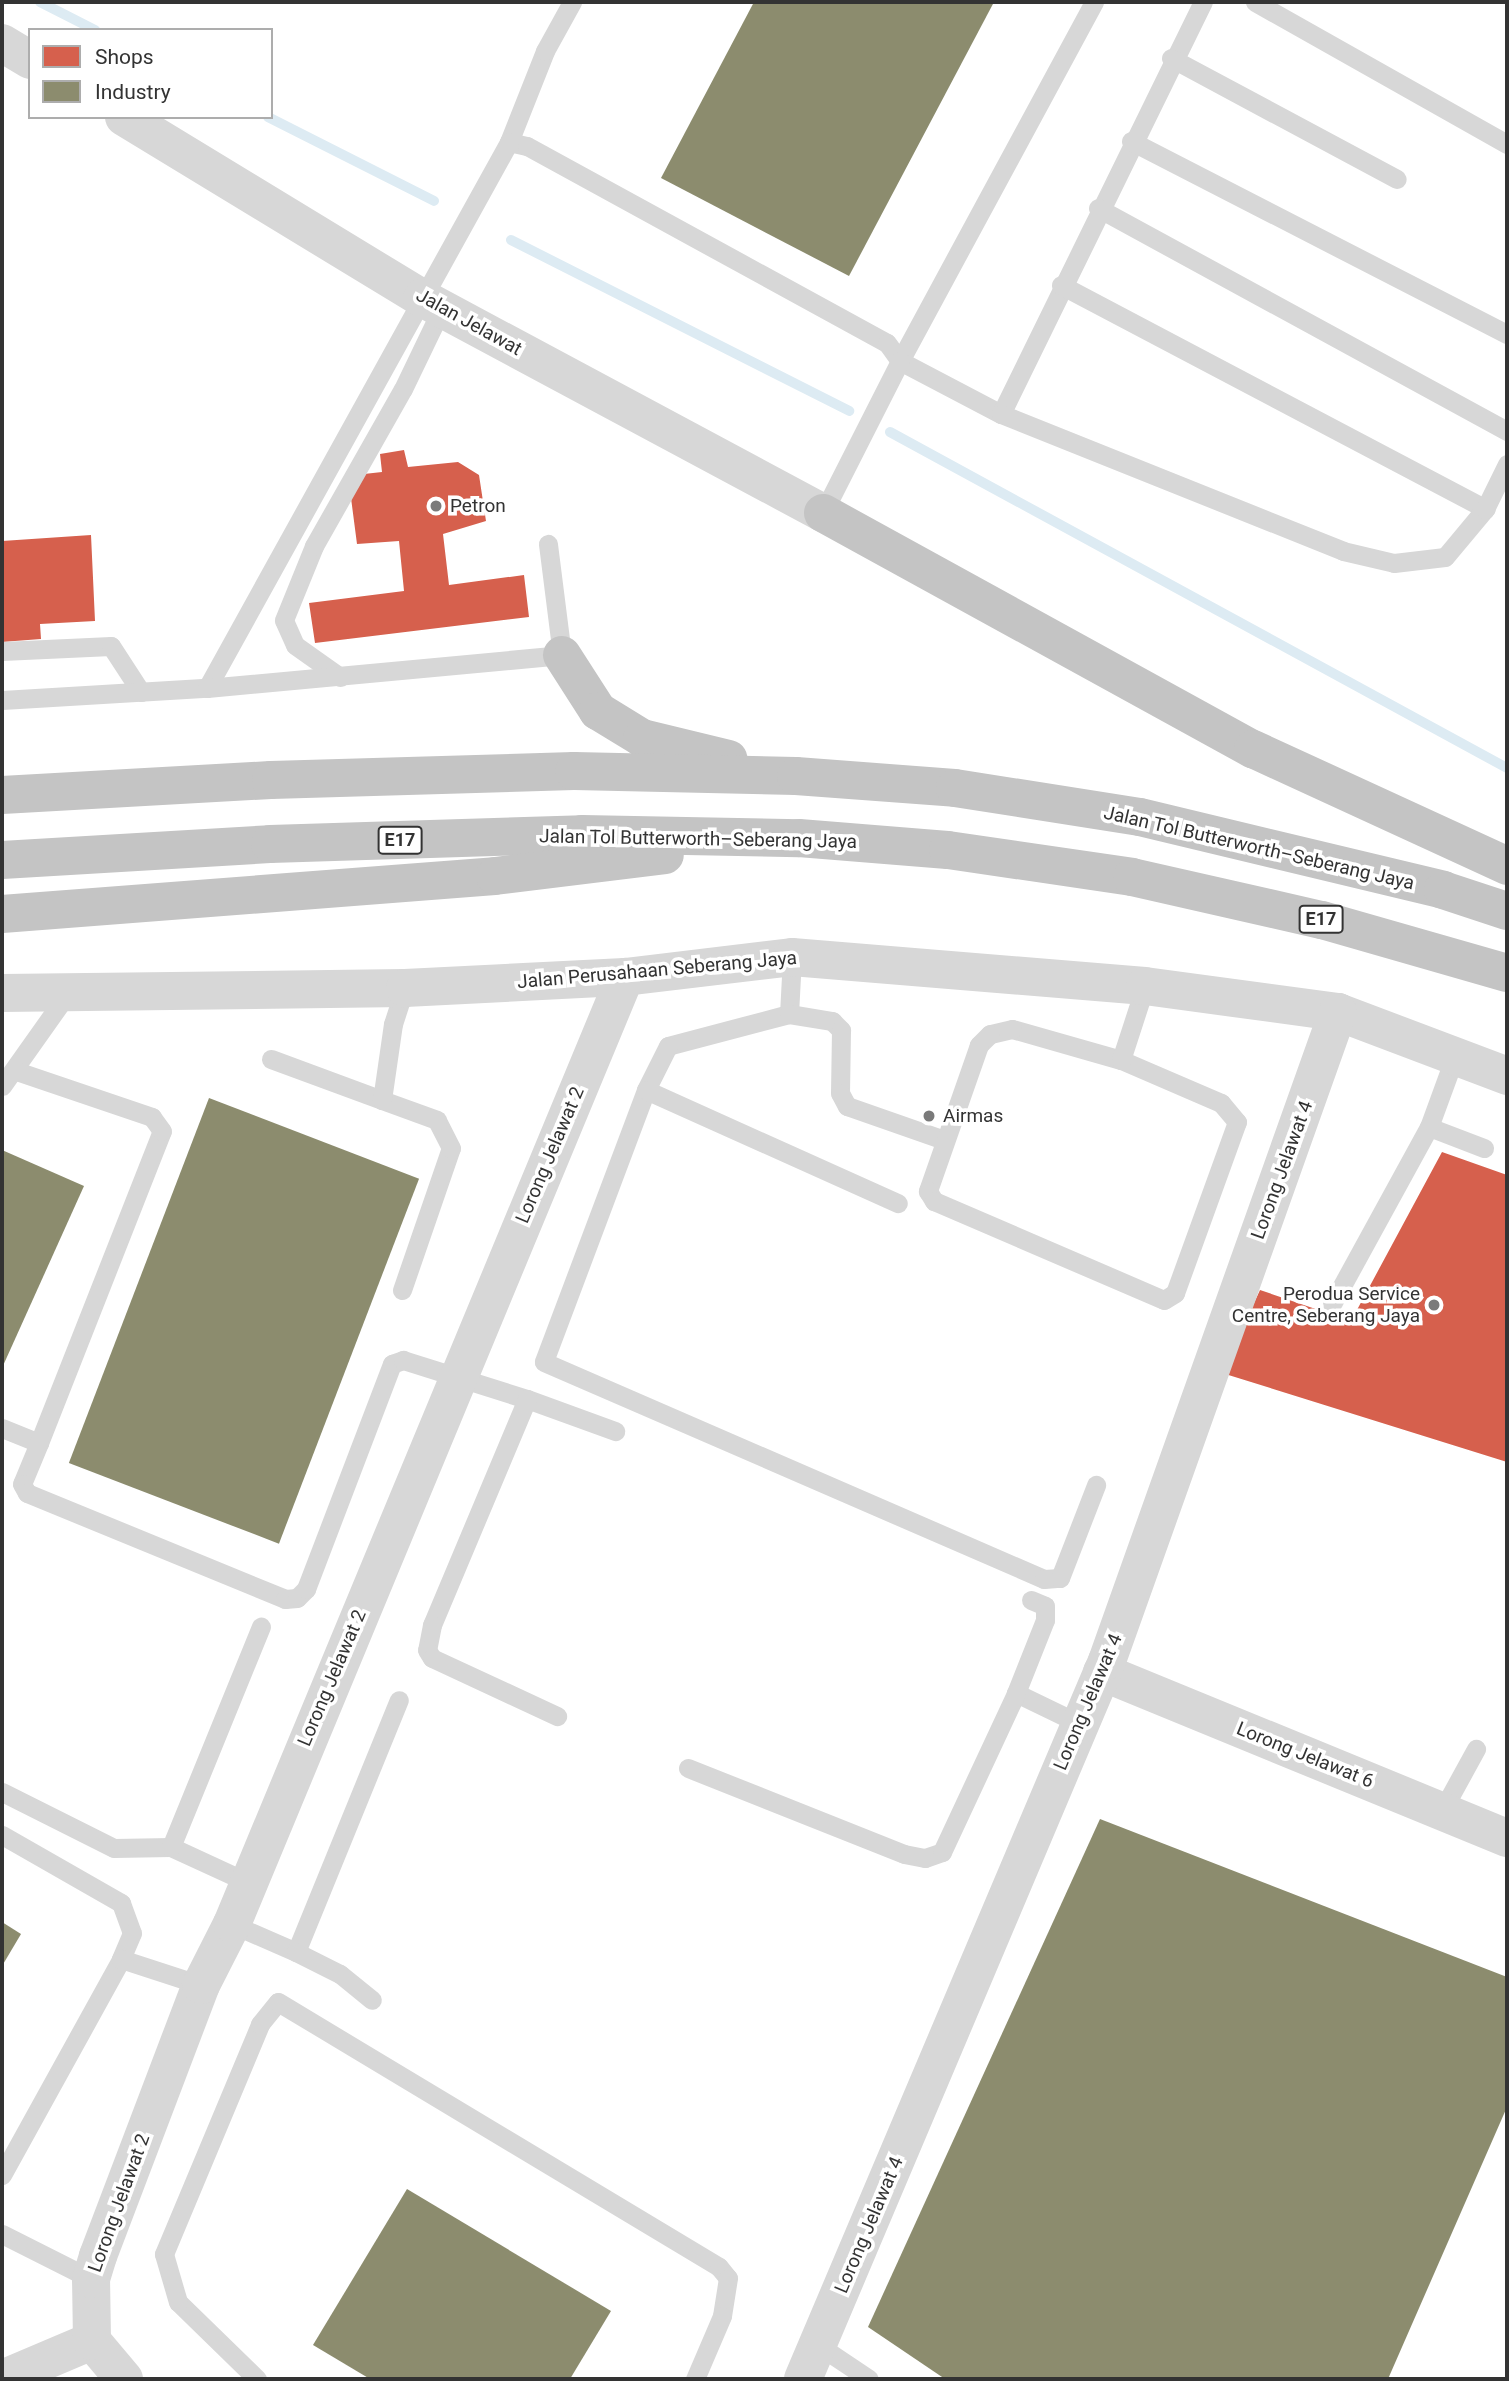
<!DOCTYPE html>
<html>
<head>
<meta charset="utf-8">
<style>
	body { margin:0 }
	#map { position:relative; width:1509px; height:2381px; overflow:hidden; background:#fff; font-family:Roboto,sans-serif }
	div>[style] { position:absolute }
	.shops>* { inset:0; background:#d6604d }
	.industry>* { inset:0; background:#8c8c6e; transform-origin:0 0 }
	.stream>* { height:10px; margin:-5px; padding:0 5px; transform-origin:5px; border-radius:5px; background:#ddebf3 }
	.service>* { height:19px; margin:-9.5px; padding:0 9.5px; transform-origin:9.5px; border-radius:9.5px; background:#d7d7d7 }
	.minor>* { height:38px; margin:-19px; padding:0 19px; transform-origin:19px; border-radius:19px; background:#d7d7d7 }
	.motorway>* { height:38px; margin:-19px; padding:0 19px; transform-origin:19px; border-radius:19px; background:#c4c4c4 }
	.dots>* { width:19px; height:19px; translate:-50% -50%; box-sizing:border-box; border:4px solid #fff; border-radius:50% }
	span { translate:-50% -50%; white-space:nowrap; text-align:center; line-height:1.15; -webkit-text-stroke:7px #fff; paint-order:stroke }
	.shield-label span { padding:2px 5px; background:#fff; border:2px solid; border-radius:5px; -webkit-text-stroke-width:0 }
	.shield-label { font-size:18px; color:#333; font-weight:700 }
	.street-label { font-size:19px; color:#333 }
	.poi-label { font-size:19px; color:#333 }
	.left { translate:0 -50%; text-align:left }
	.right { translate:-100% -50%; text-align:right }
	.frame { position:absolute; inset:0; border:4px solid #333; pointer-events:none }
	.legend { position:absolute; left:28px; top:28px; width:245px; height:91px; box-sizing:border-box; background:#fff; border:2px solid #adadad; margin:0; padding:9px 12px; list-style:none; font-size:21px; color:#333 }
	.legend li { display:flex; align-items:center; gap:14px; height:35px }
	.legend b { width:35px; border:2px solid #adadad }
</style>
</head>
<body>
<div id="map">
	<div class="shops">
		<i style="clip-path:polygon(404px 450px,408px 467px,458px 462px,479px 475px,486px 521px,443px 534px,449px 585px,524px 575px,529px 617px,315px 643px,309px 603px,404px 591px,399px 541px,357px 544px,351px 498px,364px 474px,382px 472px,380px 454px)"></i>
		<i style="clip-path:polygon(91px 535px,95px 621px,40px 624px,41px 639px,2px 642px,2px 541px)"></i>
		<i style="clip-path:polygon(1442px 1152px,1507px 1175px,1507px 1462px,1222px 1373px,1260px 1290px,1351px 1321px)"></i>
	</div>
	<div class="industry">
		<i style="clip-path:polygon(754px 2px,994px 2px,849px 276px,661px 178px)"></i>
		<i style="left:209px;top:1098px;width:225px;height:391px;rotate:21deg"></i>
		<i style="clip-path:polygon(2px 1150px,84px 1186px,2px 1368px)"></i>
		<i style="clip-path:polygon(1100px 1819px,1507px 1977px,1507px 2107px,1388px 2379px,945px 2379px,868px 2327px)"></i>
		<i style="clip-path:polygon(2px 1922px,21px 1934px,2px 1966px)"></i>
		<i style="clip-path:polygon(407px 2189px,611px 2311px,570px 2379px,370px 2379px,313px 2345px)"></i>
	</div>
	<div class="stream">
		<i style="left:40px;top:2px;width:62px;rotate:27deg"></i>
		<i style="left:268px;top:117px;width:186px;rotate:26.8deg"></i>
		<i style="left:511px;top:240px;width:379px;rotate:26.8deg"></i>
		<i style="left:890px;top:432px;width:703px;rotate:28.57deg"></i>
	</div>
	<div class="service">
		<i style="left:1094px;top:2px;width:408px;rotate:118.4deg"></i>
		<i style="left:900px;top:361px;width:114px;rotate:27.7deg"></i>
		<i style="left:1001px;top:414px;width:459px;rotate:-63.9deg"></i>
		<i style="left:1255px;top:2px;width:289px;rotate:29.4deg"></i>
		<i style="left:1171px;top:58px;width:256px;rotate:28.2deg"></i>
		<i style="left:1131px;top:141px;width:423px;rotate:27.2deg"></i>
		<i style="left:509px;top:142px;width:98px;rotate:-68.4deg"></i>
		<i style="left:545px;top:51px;width:56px;rotate:-61.1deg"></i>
		<i style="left:1098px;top:208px;width:466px;rotate:28.6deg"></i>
		<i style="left:1061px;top:285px;width:480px;rotate:27.8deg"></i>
		<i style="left:1001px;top:414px;width:368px;rotate:21.8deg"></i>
		<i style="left:1343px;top:551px;width:52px;rotate:13.2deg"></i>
		<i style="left:1394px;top:563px;width:51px;rotate:-6.7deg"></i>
		<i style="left:1445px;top:557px;width:62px;rotate:-50.2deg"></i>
		<i style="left:1485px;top:509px;width:50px;rotate:-63.9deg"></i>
		<i style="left:2px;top:651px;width:109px;rotate:-2.6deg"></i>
		<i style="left:111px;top:646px;width:55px;rotate:56.9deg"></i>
		<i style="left:340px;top:677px;width:55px;rotate:-144.6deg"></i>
		<i style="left:295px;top:645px;width:27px;rotate:-114deg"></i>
		<i style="left:284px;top:620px;width:80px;rotate:-67.9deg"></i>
		<i style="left:314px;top:546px;width:180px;rotate:-60.5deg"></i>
		<i style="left:403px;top:389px;width:90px;rotate:-64.3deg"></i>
		<i style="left:207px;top:688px;width:624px;rotate:-61.05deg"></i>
		<i style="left:509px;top:142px;width:18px;rotate:13deg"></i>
		<i style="left:527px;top:146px;width:410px;rotate:28.7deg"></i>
		<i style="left:887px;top:343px;width:22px;rotate:54deg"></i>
		<i style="left:900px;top:361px;width:170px;rotate:116.9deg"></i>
		<i style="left:2px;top:700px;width:205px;rotate:-3.4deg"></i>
		<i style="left:207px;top:688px;width:357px;rotate:-5.3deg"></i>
		<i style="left:562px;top:655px;width:112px;rotate:-97.2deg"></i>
		<i style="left:792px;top:957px;width:57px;rotate:93deg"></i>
		<i style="left:789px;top:1014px;width:125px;rotate:165.2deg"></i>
		<i style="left:668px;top:1046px;width:49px;rotate:116.6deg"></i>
		<i style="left:646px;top:1090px;width:290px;rotate:110.6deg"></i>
		<i style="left:544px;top:1362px;width:545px;rotate:23.46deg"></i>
		<i style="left:1044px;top:1579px;width:16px;rotate:-4deg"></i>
		<i style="left:1060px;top:1578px;width:100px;rotate:-68.8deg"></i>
		<i style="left:789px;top:1014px;width:44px;rotate:9.2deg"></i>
		<i style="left:832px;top:1021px;width:13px;rotate:45deg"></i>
		<i style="left:841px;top:1030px;width:63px;rotate:90.9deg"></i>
		<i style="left:840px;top:1093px;width:15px;rotate:62deg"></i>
		<i style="left:847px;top:1106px;width:103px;rotate:19.3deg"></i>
		<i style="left:271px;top:1059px;width:118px;rotate:20.3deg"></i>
		<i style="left:1121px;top:1060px;width:113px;rotate:-164.1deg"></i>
		<i style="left:1012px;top:1029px;width:23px;rotate:167deg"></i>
		<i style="left:990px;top:1034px;width:16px;rotate:135deg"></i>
		<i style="left:979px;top:1045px;width:155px;rotate:109.3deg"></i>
		<i style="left:928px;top:1191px;width:12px;rotate:59deg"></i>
		<i style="left:934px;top:1201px;width:250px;rotate:23.3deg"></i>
		<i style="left:1164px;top:1300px;width:13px;rotate:-32deg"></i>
		<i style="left:1175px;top:1293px;width:182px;rotate:-70.1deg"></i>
		<i style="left:1237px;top:1122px;width:25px;rotate:-130deg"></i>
		<i style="left:1221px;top:1103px;width:109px;rotate:-156.7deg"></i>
		<i style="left:1121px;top:1060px;width:78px;rotate:-72deg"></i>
		<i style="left:2px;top:1086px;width:118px;rotate:-54.7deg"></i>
		<i style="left:646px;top:1090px;width:276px;rotate:24.2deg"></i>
		<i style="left:1429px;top:1127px;width:59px;rotate:20.9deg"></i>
		<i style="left:402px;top:1290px;width:150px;rotate:-71deg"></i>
		<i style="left:451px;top:1148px;width:31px;rotate:-117deg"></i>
		<i style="left:437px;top:1120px;width:59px;rotate:-160deg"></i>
		<i style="left:382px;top:1100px;width:77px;rotate:-81.8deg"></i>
		<i style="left:393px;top:1024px;width:38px;rotate:-72deg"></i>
		<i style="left:1332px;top:1304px;width:202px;rotate:-61.3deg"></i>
		<i style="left:1429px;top:1127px;width:76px;rotate:-69.9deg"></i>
		<i style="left:527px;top:1399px;width:94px;rotate:20deg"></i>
		<i style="left:2px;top:1428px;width:40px;rotate:22deg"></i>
		<i style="left:39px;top:1443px;width:335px;rotate:-68.5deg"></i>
		<i style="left:162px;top:1131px;width:17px;rotate:-126deg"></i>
		<i style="left:152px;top:1117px;width:144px;rotate:-161.3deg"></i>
		<i style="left:39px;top:1443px;width:44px;rotate:112.5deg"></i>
		<i style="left:22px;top:1484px;width:10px;rotate:61deg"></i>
		<i style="left:27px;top:1493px;width:279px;rotate:22.3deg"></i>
		<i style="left:285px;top:1599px;width:12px;rotate:-5deg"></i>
		<i style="left:297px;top:1598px;width:13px;rotate:-45deg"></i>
		<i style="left:306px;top:1589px;width:241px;rotate:-69.1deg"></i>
		<i style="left:392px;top:1364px;width:12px;rotate:-20deg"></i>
		<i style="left:403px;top:1360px;width:130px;rotate:17.5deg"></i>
		<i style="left:527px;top:1399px;width:245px;rotate:112.8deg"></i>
		<i style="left:432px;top:1625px;width:25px;rotate:101deg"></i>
		<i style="left:427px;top:1650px;width:9px;rotate:58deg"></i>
		<i style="left:432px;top:1658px;width:138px;rotate:24.9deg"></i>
		<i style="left:1031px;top:1600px;width:15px;rotate:23deg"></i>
		<i style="left:1045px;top:1606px;width:14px;rotate:90deg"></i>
		<i style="left:1045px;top:1620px;width:79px;rotate:111.7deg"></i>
		<i style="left:1016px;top:1693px;width:69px;rotate:25.8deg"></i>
		<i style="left:688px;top:1768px;width:232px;rotate:21.7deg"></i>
		<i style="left:904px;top:1854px;width:21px;rotate:11deg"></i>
		<i style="left:925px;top:1858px;width:18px;rotate:-19deg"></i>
		<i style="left:942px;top:1852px;width:175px;rotate:-65deg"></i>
		<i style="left:2px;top:1792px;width:125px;rotate:26.6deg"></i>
		<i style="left:114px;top:1848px;width:57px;rotate:-1deg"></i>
		<i style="left:171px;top:1847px;width:84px;rotate:24.7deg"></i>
		<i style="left:1442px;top:1811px;width:71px;rotate:-61.3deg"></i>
		<i style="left:2px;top:1835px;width:137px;rotate:29.7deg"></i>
		<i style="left:121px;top:1903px;width:32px;rotate:70deg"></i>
		<i style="left:132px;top:1933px;width:28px;rotate:113deg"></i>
		<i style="left:171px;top:1847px;width:238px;rotate:-67.8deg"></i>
		<i style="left:232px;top:1924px;width:70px;rotate:23.6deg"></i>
		<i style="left:296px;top:1952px;width:272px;rotate:-67.8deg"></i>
		<i style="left:296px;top:1952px;width:49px;rotate:26.6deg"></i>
		<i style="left:340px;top:1974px;width:41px;rotate:39.1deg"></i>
		<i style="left:2px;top:2175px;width:247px;rotate:-61.1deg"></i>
		<i style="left:121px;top:1959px;width:84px;rotate:18deg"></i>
		<i style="left:2px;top:2234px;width:100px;rotate:26.8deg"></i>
		<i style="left:818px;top:2345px;width:61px;rotate:33.7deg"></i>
		<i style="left:257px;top:2379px;width:110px;rotate:-135.7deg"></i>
		<i style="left:178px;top:2302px;width:50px;rotate:-106.3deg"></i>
		<i style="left:164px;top:2254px;width:249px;rotate:-67.3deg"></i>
		<i style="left:260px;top:2024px;width:28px;rotate:-51deg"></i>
		<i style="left:278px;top:2002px;width:514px;rotate:31deg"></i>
		<i style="left:719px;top:2267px;width:14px;rotate:51deg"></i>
		<i style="left:728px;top:2278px;width:38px;rotate:99deg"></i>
		<i style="left:722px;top:2316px;width:69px;rotate:113.2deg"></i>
	</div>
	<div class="minor">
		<i style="left:2px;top:43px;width:33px;rotate:31deg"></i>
		<i style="left:124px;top:117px;width:349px;rotate:31.3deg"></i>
		<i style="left:422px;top:298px;width:455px;rotate:28.2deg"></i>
		<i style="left:2px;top:993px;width:403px;rotate:-0.7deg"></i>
		<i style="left:405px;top:988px;width:220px;rotate:-2.9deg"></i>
		<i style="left:625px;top:977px;width:168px;rotate:-6.8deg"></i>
		<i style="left:792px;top:957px;width:354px;rotate:4.7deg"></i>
		<i style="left:1145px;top:986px;width:195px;rotate:7.7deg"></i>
		<i style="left:1338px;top:1012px;width:181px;rotate:20.7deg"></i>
		<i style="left:1102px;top:1672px;width:438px;rotate:22.3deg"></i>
		<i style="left:2px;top:2379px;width:98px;rotate:-22.9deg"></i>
		<i style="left:124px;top:2379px;width:50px;rotate:-130.1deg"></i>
		<i style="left:92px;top:2341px;width:62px;rotate:-90.9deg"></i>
		<i style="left:91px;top:2279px;width:24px;rotate:-73deg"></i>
		<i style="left:98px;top:2256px;width:290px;rotate:-69.2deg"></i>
		<i style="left:201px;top:1985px;width:68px;rotate:-63.1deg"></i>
		<i style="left:232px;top:1924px;width:1025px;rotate:-67.46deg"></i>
		<i style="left:803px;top:2379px;width:780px;rotate:-67.05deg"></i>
		<i style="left:1107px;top:1661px;width:689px;rotate:-70.41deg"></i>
	</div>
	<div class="motorway">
		<i style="left:823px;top:513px;width:491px;rotate:28.8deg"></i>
		<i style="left:1253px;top:749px;width:280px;rotate:24.7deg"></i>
		<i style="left:562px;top:655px;width:67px;rotate:57.3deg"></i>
		<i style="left:598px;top:711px;width:52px;rotate:31.5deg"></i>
		<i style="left:642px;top:738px;width:89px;rotate:13.6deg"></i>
		<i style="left:2px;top:795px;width:269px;rotate:-3.2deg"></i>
		<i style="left:271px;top:780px;width:303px;rotate:-1.7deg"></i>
		<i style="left:574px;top:771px;width:222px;rotate:1.3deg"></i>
		<i style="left:796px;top:776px;width:159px;rotate:4.3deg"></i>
		<i style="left:955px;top:788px;width:187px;rotate:8.9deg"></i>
		<i style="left:1140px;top:817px;width:312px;rotate:13.5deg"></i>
		<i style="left:1443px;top:890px;width:67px;rotate:18.2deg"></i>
		<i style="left:2px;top:860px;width:268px;rotate:-3.4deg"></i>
		<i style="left:270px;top:844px;width:312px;rotate:-1.8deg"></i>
		<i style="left:582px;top:834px;width:217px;rotate:1.1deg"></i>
		<i style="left:799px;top:838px;width:149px;rotate:4.6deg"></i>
		<i style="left:948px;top:850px;width:186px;rotate:8.3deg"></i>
		<i style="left:1132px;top:877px;width:195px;rotate:12.8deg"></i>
		<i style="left:1322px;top:920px;width:192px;rotate:16deg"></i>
		<i style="left:2px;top:914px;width:494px;rotate:-4.4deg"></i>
		<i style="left:495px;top:876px;width:171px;rotate:-7deg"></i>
	</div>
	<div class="dots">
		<i style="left:436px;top:506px;background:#7a7a7a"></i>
		<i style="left:929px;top:1116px;background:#7a7a7a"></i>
		<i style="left:1434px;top:1305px;background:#7a7a7a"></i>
	</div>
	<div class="shield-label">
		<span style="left:400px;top:840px">E17</span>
		<span style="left:1321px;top:919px">E17</span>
	</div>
	<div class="street-label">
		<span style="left:469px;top:322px;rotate:29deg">Jalan Jelawat</span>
		<span style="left:698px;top:839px;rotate:1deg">Jalan Tol Butterworth–Seberang Jaya</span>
		<span style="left:1259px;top:848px;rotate:13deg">Jalan Tol Butterworth–Seberang Jaya</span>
		<span style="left:657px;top:970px;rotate:-5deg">Jalan Perusahaan Seberang Jaya</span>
		<span style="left:550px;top:1155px;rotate:-67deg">Lorong Jelawat 2</span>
		<span style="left:1282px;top:1170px;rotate:-70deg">Lorong Jelawat 4</span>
		<span style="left:332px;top:1678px;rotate:-67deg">Lorong Jelawat 2</span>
		<span style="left:1088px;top:1702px;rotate:-67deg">Lorong Jelawat 4</span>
		<span style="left:1305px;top:1755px;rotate:22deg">Lorong Jelawat 6</span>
		<span style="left:119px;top:2203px;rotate:-70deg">Lorong Jelawat 2</span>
		<span style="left:869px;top:2225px;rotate:-67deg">Lorong Jelawat 4</span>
	</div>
	<div class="poi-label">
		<span class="left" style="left:450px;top:506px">Petron</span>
		<span class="left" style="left:943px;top:1116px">Airmas</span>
		<span class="right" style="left:1420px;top:1305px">Perodua Service<br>Centre, Seberang Jaya</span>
	</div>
	<div class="frame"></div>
	<ul class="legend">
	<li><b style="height:19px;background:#d6604d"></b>Shops</li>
	<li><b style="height:19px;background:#8c8c6e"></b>Industry</li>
	</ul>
</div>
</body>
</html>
